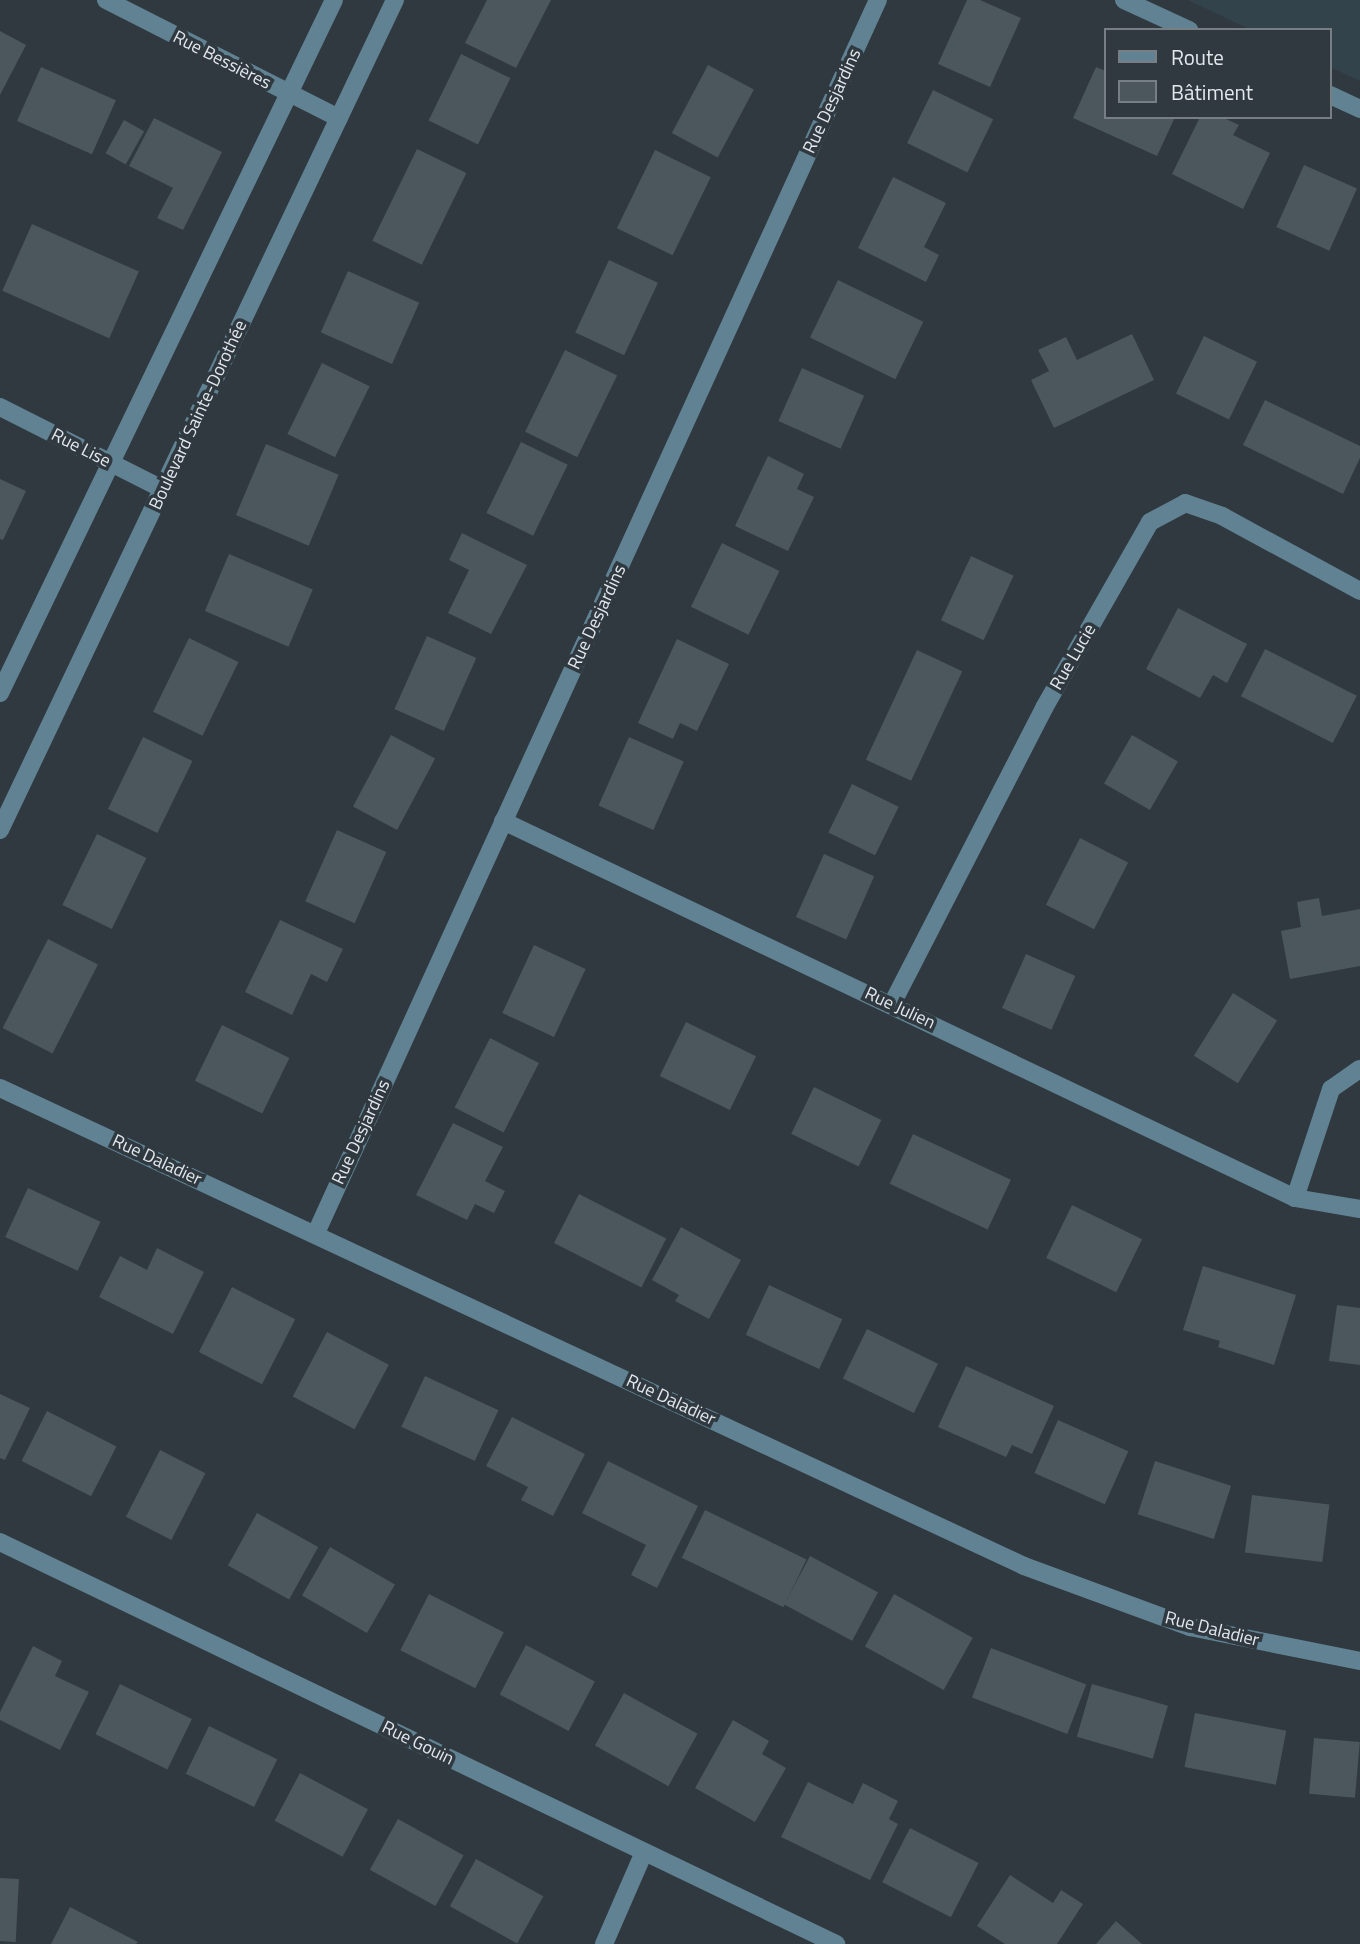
<!DOCTYPE html>
<html>
<head>
<meta charset="utf-8">
<style>
	body { margin:0 }
	#map { position:relative; width:1360px; height:1944px; overflow:hidden; background:#2f393f; font-family:"Titillium Web",sans-serif }
	div>[style] { position:absolute }
	.built>* { inset:0; background:#32434c }
	.building>* { inset:0; background:#4b565d; transform-origin:0 0 }
	.minor>* { height:18px; margin:-9px; padding:0 9px; transform-origin:9px; border-radius:9px; background:#608293 }
	span { translate:-50% -50%; white-space:nowrap; text-align:center; line-height:1.15; -webkit-text-stroke:7px #2f393f; paint-order:stroke }
	.street-label { font-size:18px; color:#e2e8ec }
	.legend { position:absolute; left:1104px; top:28px; width:228px; height:91px; box-sizing:border-box; background:#2f393f; border:2px solid #777f84; margin:0; padding:9px 12px; list-style:none; font-size:21px; color:#e2e8ec }
	.legend li { display:flex; align-items:center; gap:14px; height:35px }
	.legend b { width:35px; border:2px solid #777f84 }
</style>
</head>
<body>
<div id="map">
	<div class="built">
		<i style="clip-path:polygon(1188px 0,1360px 0,1360px 81px,1330px 67px,1330px 30px,1251px 30px)"></i>
	</div>
	<div class="building">
		<i style="clip-path:polygon(487px 0,551px 0,516px 68px,465px 43px)"></i>
		<i style="clip-path:polygon(967px 0,980px 0,1021px 18px,990px 87px,938px 64px)"></i>
		<i style="clip-path:polygon(0 31px,26px 45px,0 95px)"></i>
		<i style="left:461px;top:54px;width:55px;height:74px;rotate:26deg"></i>
		<i style="left:708px;top:65px;width:52px;height:77px;rotate:28deg"></i>
		<i style="left:41px;top:67px;width:82px;height:59px;rotate:24deg"></i>
		<i style="clip-path:polygon(1096px 67px,1106px 71px,1106px 117px,1175px 117px,1157px 156px,1073px 118px)"></i>
		<i style="left:933px;top:90px;width:67px;height:59px;rotate:26deg"></i>
		<i style="clip-path:polygon(1200px 117px,1222px 117px,1239px 125px,1233px 135px,1270px 153px,1243px 209px,1172px 174px)"></i>
		<i style="clip-path:polygon(154px 118px,222px 152px,183px 230px,157px 218px,173px 188px,129px 166px)"></i>
		<i style="left:124px;top:120px;width:23px;height:38px;rotate:29deg"></i>
		<i style="left:417px;top:149px;width:55px;height:102px;rotate:26deg"></i>
		<i style="left:655px;top:150px;width:62px;height:87px;rotate:26deg"></i>
		<i style="left:1304px;top:165px;width:58px;height:68px;rotate:24deg"></i>
		<i style="clip-path:polygon(893px 177px,946px 203px,924px 247px,939px 255px,926px 282px,858px 248px)"></i>
		<i style="left:32px;top:224px;width:117px;height:73px;rotate:24deg"></i>
		<i style="left:609px;top:260px;width:54px;height:80px;rotate:25deg"></i>
		<i style="left:348px;top:271px;width:78px;height:67px;rotate:24deg"></i>
		<i style="left:838px;top:280px;width:95px;height:64px;rotate:26deg"></i>
		<i style="clip-path:polygon(1132px 334px,1154px 380px,1054px 428px,1031px 380px,1049px 371px,1038px 350px,1066px 337px,1077px 360px)"></i>
		<i style="left:1204px;top:336px;width:59px;height:64px;rotate:26deg"></i>
		<i style="left:565px;top:350px;width:58px;height:91px;rotate:26deg"></i>
		<i style="left:322px;top:363px;width:53px;height:79px;rotate:26deg"></i>
		<i style="left:802px;top:368px;width:68px;height:58px;rotate:24deg"></i>
		<i style="clip-path:polygon(1265px 400px,1360px 446px,1360px 458px,1343px 494px,1243px 445px)"></i>
		<i style="left:521px;top:442px;width:52px;height:79px;rotate:26deg"></i>
		<i style="left:266px;top:444px;width:79px;height:77px;rotate:23deg"></i>
		<i style="clip-path:polygon(768px 456px,804px 474px,797px 489px,814px 497px,788px 551px,735px 526px)"></i>
		<i style="clip-path:polygon(0 479px,26px 491px,3px 540px,0 539px)"></i>
		<i style="clip-path:polygon(462px 533px,527px 565px,491px 634px,448px 613px,469px 570px,449px 560px)"></i>
		<i style="left:722px;top:543px;width:64px;height:71px;rotate:26deg"></i>
		<i style="left:229px;top:554px;width:91px;height:62px;rotate:23deg"></i>
		<i style="left:971px;top:556px;width:47px;height:71px;rotate:25deg"></i>
		<i style="clip-path:polygon(1178px 608px,1247px 644px,1227px 683px,1213px 675px,1200px 698px,1146px 669px)"></i>
		<i style="left:427px;top:636px;width:54px;height:80px;rotate:24deg"></i>
		<i style="left:189px;top:638px;width:55px;height:82px;rotate:26deg"></i>
		<i style="clip-path:polygon(677px 639px,729px 664px,697px 731px,680px 723px,673px 739px,638px 723px)"></i>
		<i style="left:1265px;top:649px;width:103px;height:53px;rotate:27deg"></i>
		<i style="left:917px;top:650px;width:50px;height:121px;rotate:25deg"></i>
		<i style="left:391px;top:735px;width:50px;height:81px;rotate:28deg"></i>
		<i style="left:1132px;top:735px;width:53px;height:56px;rotate:30deg"></i>
		<i style="left:143px;top:737px;width:55px;height:80px;rotate:26deg"></i>
		<i style="left:629px;top:737px;width:60px;height:75px;rotate:24deg"></i>
		<i style="left:852px;top:784px;width:52px;height:54px;rotate:26deg"></i>
		<i style="left:337px;top:830px;width:54px;height:78px;rotate:24deg"></i>
		<i style="left:97px;top:834px;width:55px;height:79px;rotate:26deg"></i>
		<i style="left:1080px;top:838px;width:54px;height:75px;rotate:27deg"></i>
		<i style="left:824px;top:854px;width:55px;height:69px;rotate:24deg"></i>
		<i style="clip-path:polygon(1319px 898px,1322px 916px,1360px 909px,1360px 966px,1290px 979px,1281px 931px,1301px 927px,1297px 902px)"></i>
		<i style="clip-path:polygon(280px 920px,343px 949px,327px 982px,311px 974px,292px 1015px,245px 992px)"></i>
		<i style="left:48px;top:939px;width:56px;height:100px;rotate:27deg"></i>
		<i style="left:534px;top:945px;width:57px;height:75px;rotate:25deg"></i>
		<i style="left:1026px;top:954px;width:54px;height:59px;rotate:24deg"></i>
		<i style="left:1233px;top:993px;width:52px;height:74px;rotate:32deg"></i>
		<i style="left:686px;top:1022px;width:78px;height:60px;rotate:26deg"></i>
		<i style="left:222px;top:1025px;width:75px;height:62px;rotate:26deg"></i>
		<i style="left:490px;top:1038px;width:55px;height:78px;rotate:27deg"></i>
		<i style="left:814px;top:1087px;width:75px;height:52px;rotate:26deg"></i>
		<i style="clip-path:polygon(453px 1123px,503px 1147px,485px 1181px,505px 1191px,494px 1213px,475px 1204px,467px 1220px,416px 1195px)"></i>
		<i style="left:913px;top:1134px;width:108px;height:55px;rotate:25deg"></i>
		<i style="left:28px;top:1188px;width:80px;height:54px;rotate:25deg"></i>
		<i style="left:579px;top:1194px;width:98px;height:55px;rotate:27deg"></i>
		<i style="left:1072px;top:1205px;width:78px;height:59px;rotate:26deg"></i>
		<i style="clip-path:polygon(681px 1227px,741px 1260px,709px 1319px,675px 1301px,679px 1295px,652px 1280px)"></i>
		<i style="clip-path:polygon(157px 1248px,204px 1272px,173px 1334px,99px 1297px,120px 1256px,147px 1270px)"></i>
		<i style="clip-path:polygon(1203px 1266px,1296px 1295px,1274px 1365px,1218px 1347px,1220px 1341px,1183px 1330px)"></i>
		<i style="left:769px;top:1285px;width:81px;height:55px;rotate:25deg"></i>
		<i style="left:232px;top:1287px;width:71px;height:73px;rotate:27deg"></i>
		<i style="clip-path:polygon(1337px 1305px,1360px 1308px,1360px 1365px,1329px 1361px)"></i>
		<i style="left:867px;top:1329px;width:79px;height:55px;rotate:26deg"></i>
		<i style="left:327px;top:1332px;width:70px;height:73px;rotate:28deg"></i>
		<i style="clip-path:polygon(966px 1366px,1054px 1406px,1032px 1454px,1012px 1445px,1006px 1457px,938px 1427px)"></i>
		<i style="left:425px;top:1376px;width:81px;height:56px;rotate:25deg"></i>
		<i style="clip-path:polygon(0 1394px,30px 1408px,5px 1460px,0 1458px)"></i>
		<i style="left:47px;top:1411px;width:78px;height:56px;rotate:27deg"></i>
		<i style="clip-path:polygon(512px 1417px,585px 1454px,553px 1516px,521px 1500px,528px 1487px,486px 1466px)"></i>
		<i style="left:1058px;top:1420px;width:77px;height:58px;rotate:24deg"></i>
		<i style="left:160px;top:1450px;width:51px;height:75px;rotate:27deg"></i>
		<i style="clip-path:polygon(608px 1461px,698px 1506px,657px 1588px,631px 1575px,646px 1545px,582px 1513px)"></i>
		<i style="left:1155px;top:1461px;width:80px;height:56px;rotate:18deg"></i>
		<i style="left:1252px;top:1495px;width:78px;height:58px;rotate:7deg"></i>
		<i style="left:705px;top:1510px;width:113px;height:53px;rotate:26deg"></i>
		<i style="left:257px;top:1513px;width:70px;height:60px;rotate:29deg"></i>
		<i style="left:330px;top:1547px;width:75px;height:56px;rotate:30deg"></i>
		<i style="left:810px;top:1556px;width:77px;height:55px;rotate:28deg"></i>
		<i style="left:429px;top:1594px;width:84px;height:63px;rotate:27deg"></i>
		<i style="left:894px;top:1594px;width:90px;height:60px;rotate:29deg"></i>
		<i style="left:526px;top:1645px;width:78px;height:56px;rotate:28deg"></i>
		<i style="clip-path:polygon(33px 1646px,62px 1661px,55px 1676px,89px 1692px,60px 1750px,0 1720px,0 1712px)"></i>
		<i style="left:991px;top:1648px;width:102px;height:53px;rotate:21deg"></i>
		<i style="left:120px;top:1684px;width:80px;height:56px;rotate:26deg"></i>
		<i style="left:1092px;top:1684px;width:79px;height:55px;rotate:16deg"></i>
		<i style="left:624px;top:1693px;width:84px;height:60px;rotate:29deg"></i>
		<i style="left:1195px;top:1713px;width:93px;height:55px;rotate:11deg"></i>
		<i style="clip-path:polygon(733px 1720px,769px 1741px,762px 1754px,786px 1768px,755px 1822px,695px 1788px)"></i>
		<i style="left:209px;top:1726px;width:76px;height:53px;rotate:26deg"></i>
		<i style="left:1314px;top:1738px;width:46px;height:56px;rotate:5deg"></i>
		<i style="left:300px;top:1773px;width:77px;height:54px;rotate:28deg"></i>
		<i style="clip-path:polygon(808px 1782px,853px 1804px,863px 1783px,898px 1801px,889px 1819px,898px 1824px,870px 1880px,781px 1837px)"></i>
		<i style="left:398px;top:1819px;width:75px;height:58px;rotate:29deg"></i>
		<i style="left:910px;top:1828px;width:77px;height:61px;rotate:27deg"></i>
		<i style="left:476px;top:1859px;width:77px;height:54px;rotate:29deg"></i>
		<i style="clip-path:polygon(1010px 1875px,1053px 1903px,1061px 1890px,1083px 1904px,1057px 1944px,1005px 1944px,977px 1926px)"></i>
		<i style="left:0;top:1878px;width:19px;height:63px;rotate:3deg"></i>
		<i style="clip-path:polygon(70px 1907px,138px 1942px,136px 1944px,51px 1944px)"></i>
		<i style="clip-path:polygon(1116px 1921px,1142px 1944px,1096px 1944px)"></i>
	</div>
	<div class="minor">
		<i style="left:106px;top:0;width:261px;rotate:26.9deg"></i>
		<i style="left:1124px;top:0;width:72px;rotate:24.8deg"></i>
		<i style="left:1330px;top:95px;width:33px;rotate:25deg"></i>
		<i style="left:0;top:407px;width:182px;rotate:26.8deg"></i>
		<i style="left:0;top:693px;width:769px;rotate:-64.27deg"></i>
		<i style="left:503px;top:821px;width:877px;rotate:25.45deg"></i>
		<i style="left:1295px;top:1198px;width:66px;rotate:9.6deg"></i>
		<i style="left:0;top:830px;width:919px;rotate:-64.55deg"></i>
		<i style="left:892px;top:1004px;width:333px;rotate:-62.8deg"></i>
		<i style="left:1044px;top:708px;width:214px;rotate:-60.3deg"></i>
		<i style="left:1150px;top:522px;width:40px;rotate:-28deg"></i>
		<i style="left:1185px;top:503px;width:39px;rotate:19deg"></i>
		<i style="left:1222px;top:516px;width:157px;rotate:28.5deg"></i>
		<i style="left:0;top:1088px;width:1130px;rotate:25.02deg"></i>
		<i style="left:1024px;top:1566px;width:177px;rotate:20.2deg"></i>
		<i style="left:1190px;top:1627px;width:173px;rotate:11.3deg"></i>
		<i style="left:1295px;top:1198px;width:115px;rotate:-71.7deg"></i>
		<i style="left:1331px;top:1089px;width:35px;rotate:-35deg"></i>
		<i style="left:316px;top:1233px;width:1355px;rotate:-65.5deg"></i>
		<i style="left:0;top:1542px;width:928px;rotate:25.68deg"></i>
		<i style="left:604px;top:1944px;width:100px;rotate:-66.5deg"></i>
	</div>
	<div class="street-label">
		<span style="left:222px;top:60px;rotate:27deg">Rue Bessières</span>
		<span style="left:832px;top:101px;rotate:-65deg">Rue Desjardins</span>
		<span style="left:198px;top:415px;rotate:-65deg">Boulevard Sainte-Dorothée</span>
		<span style="left:81px;top:448px;rotate:27deg">Rue Lise</span>
		<span style="left:597px;top:617px;rotate:-65deg">Rue Desjardins</span>
		<span style="left:1073px;top:657px;rotate:-60deg">Rue Lucie</span>
		<span style="left:900px;top:1008px;rotate:25deg">Rue Julien</span>
		<span style="left:361px;top:1132px;rotate:-65deg">Rue Desjardins</span>
		<span style="left:157px;top:1160px;rotate:25deg">Rue Daladier</span>
		<span style="left:671px;top:1400px;rotate:25deg">Rue Daladier</span>
		<span style="left:1212px;top:1629px;rotate:14deg">Rue Daladier</span>
		<span style="left:418px;top:1743px;rotate:26deg">Rue Gouin</span>
	</div>
	<ul class="legend">
	<li><b style="height:9px;background:#608293"></b>Route</li>
	<li><b style="height:19px;background:#4b565d"></b>Bâtiment</li>
	</ul>
</div>
</body>
</html>
